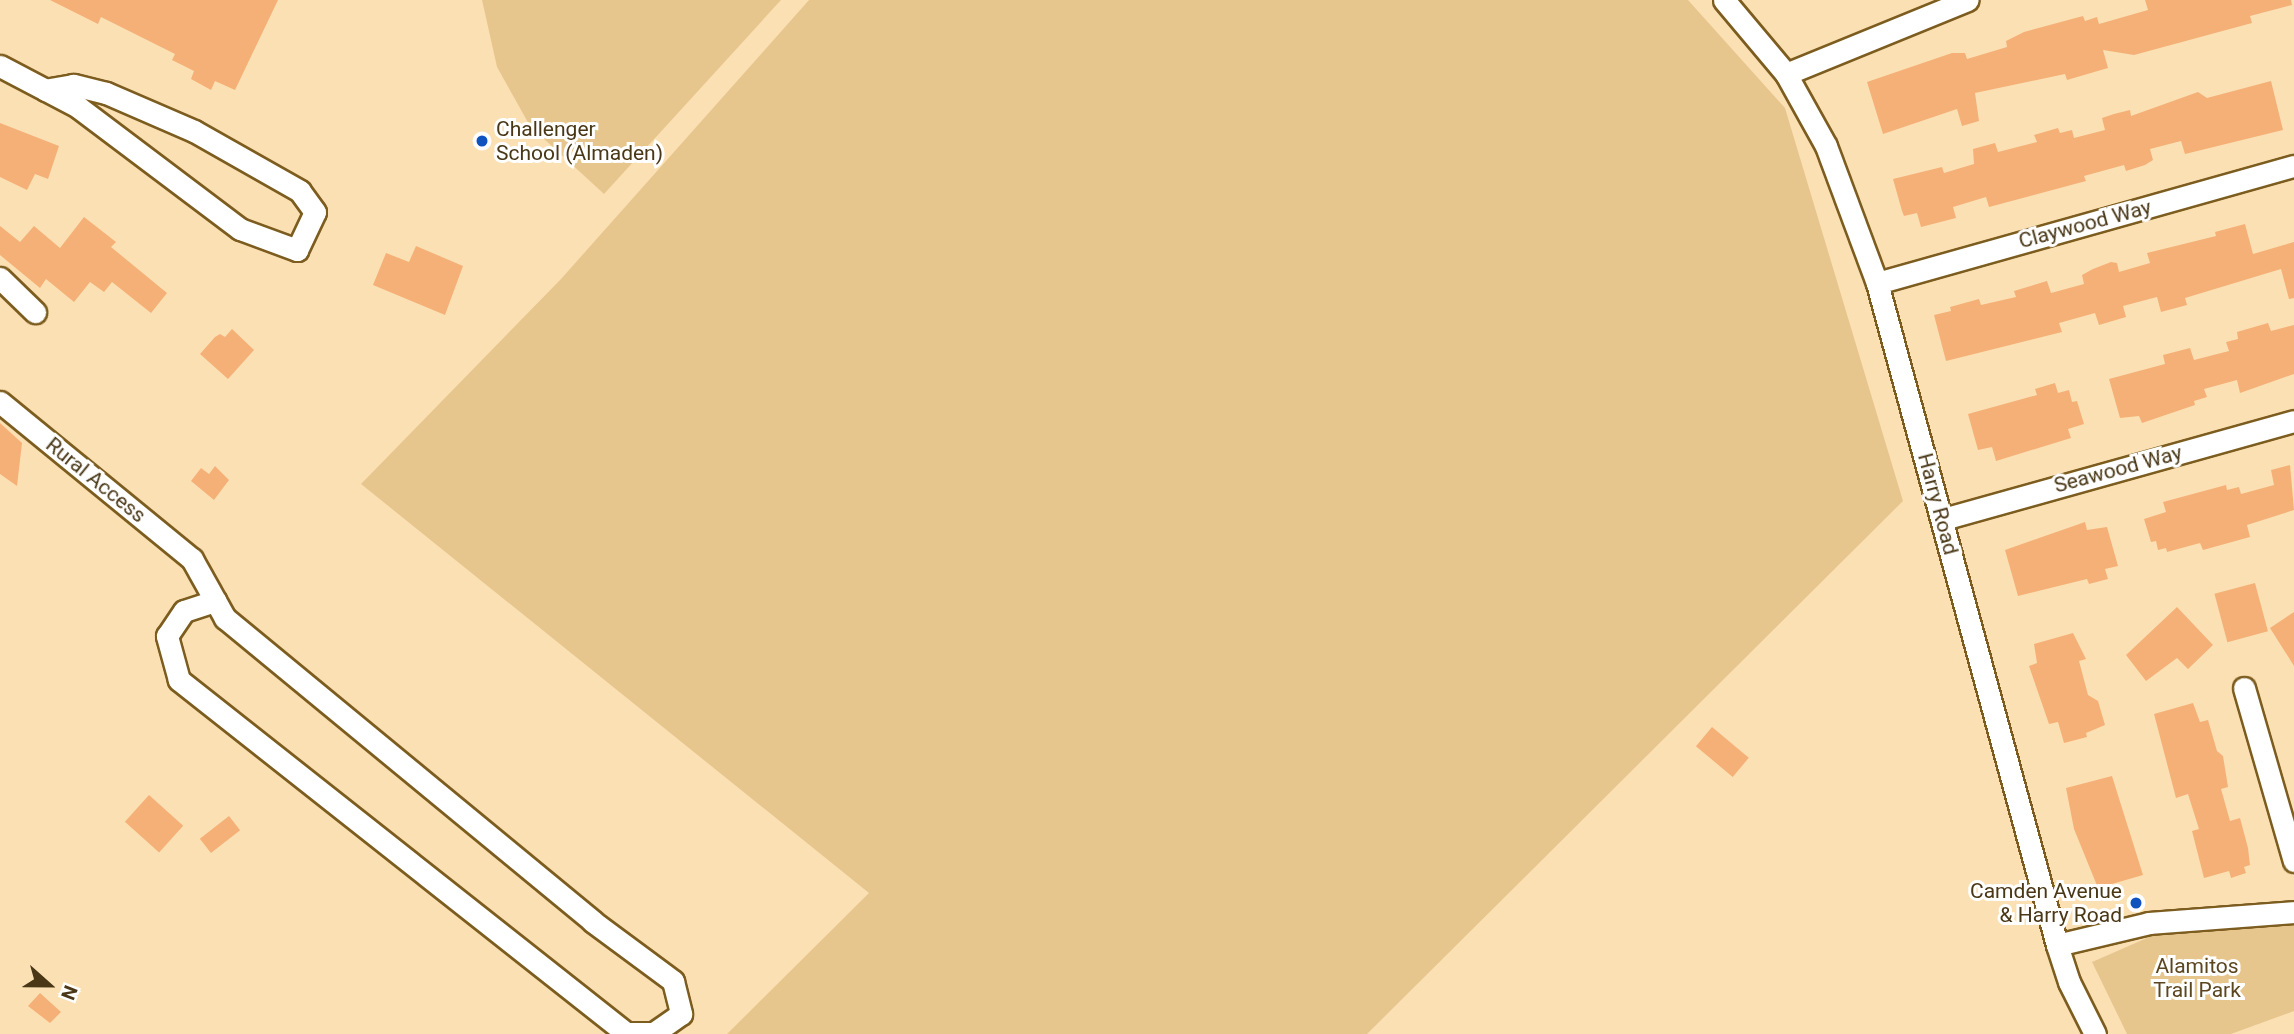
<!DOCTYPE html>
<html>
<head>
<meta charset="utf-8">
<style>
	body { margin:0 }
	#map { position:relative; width:2294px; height:1034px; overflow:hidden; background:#fbe0b3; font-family:Roboto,sans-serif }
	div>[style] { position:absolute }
	.green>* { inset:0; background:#e7c68e }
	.building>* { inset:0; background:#f5b077; transform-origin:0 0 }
	.roads { filter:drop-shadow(2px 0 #7c5d1f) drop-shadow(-2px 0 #7c5d1f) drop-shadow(0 2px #7c5d1f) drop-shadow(0 -2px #7c5d1f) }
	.minor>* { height:21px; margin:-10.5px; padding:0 10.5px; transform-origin:10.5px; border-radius:10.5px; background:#fff }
	.dots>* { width:19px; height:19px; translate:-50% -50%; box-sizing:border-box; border:4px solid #fff; border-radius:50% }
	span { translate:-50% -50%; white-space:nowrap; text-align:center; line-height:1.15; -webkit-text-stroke:6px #fff; paint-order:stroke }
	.poi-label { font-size:21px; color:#493716 }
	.left { translate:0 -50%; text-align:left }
	.right { translate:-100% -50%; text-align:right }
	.street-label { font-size:21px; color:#493716 }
	.park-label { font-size:21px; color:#5c461f }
	.north { position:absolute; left:14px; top:950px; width:70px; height:70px; -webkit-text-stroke:5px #fff; paint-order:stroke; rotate:111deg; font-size:19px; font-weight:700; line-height:28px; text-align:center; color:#493716 }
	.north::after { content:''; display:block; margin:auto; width:24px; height:32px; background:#493716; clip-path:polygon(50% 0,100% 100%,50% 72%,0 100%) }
</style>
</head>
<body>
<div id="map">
	<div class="green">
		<i style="clip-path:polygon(482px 0,781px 0,604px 194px,530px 126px,497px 67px)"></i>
		<i style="clip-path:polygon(809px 0,1688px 0,1785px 108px,1903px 501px,1367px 1034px,727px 1034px,869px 893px,361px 484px,561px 279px)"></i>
		<i style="clip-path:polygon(2186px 921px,2294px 922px,2294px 1011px,2231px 1034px,2127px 1034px,2092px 962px)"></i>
	</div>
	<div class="building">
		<i style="clip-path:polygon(50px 0,278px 0,235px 90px,215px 81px,211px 90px,191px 79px,194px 71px,172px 60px,175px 54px,101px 17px,98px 24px)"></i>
		<i style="clip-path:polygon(2145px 0,2291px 0,2292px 5px,2250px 16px,2252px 23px,2134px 55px,2103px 50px,2108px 68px,2067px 80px,2065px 74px,1975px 93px,1979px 121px,1962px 126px,1957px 109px,1883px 134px,1867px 82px,1952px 53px,1965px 53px,1967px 59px,2007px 47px,2006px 41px,2024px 32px,2083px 16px,2085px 21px,2097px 17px,2099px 24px,2148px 10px)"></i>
		<i style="clip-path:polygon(2271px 81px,2283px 130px,2185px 154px,2181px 141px,2150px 149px,2153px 160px,2145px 165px,2126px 171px,2124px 165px,2084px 176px,2086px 181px,1989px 207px,1986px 197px,1953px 207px,1956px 218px,1921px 227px,1917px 213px,1904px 216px,1902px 211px,1893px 179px,1942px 167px,1944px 173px,1974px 164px,1973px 149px,1995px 143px,1998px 152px,2037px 142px,2034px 135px,2058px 128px,2060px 133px,2072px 130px,2074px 138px,2105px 130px,2102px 118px,2114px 114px,2130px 110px,2131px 116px,2198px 92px,2207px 98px)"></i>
		<i style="clip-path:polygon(0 123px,59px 146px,48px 179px,35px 174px,27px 190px,0 177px)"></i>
		<i style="clip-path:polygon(84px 217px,116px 242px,111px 247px,167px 293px,151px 313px,112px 282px,104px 292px,90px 282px,74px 302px,46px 279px,40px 288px,0 255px,0 226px,20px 242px,34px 226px,60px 248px)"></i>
		<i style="clip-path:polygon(2245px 224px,2253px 254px,2294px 242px,2294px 298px,2289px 299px,2281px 269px,2185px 298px,2187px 305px,2161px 312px,2157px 297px,2123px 306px,2126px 317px,2099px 325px,2095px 313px,2059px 323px,2062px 332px,1946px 361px,1934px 315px,1951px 311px,1950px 307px,1979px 299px,1981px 305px,2016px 297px,2014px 291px,2047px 281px,2051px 293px,2084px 284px,2082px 275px,2093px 269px,2111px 262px,2117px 263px,2119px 272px,2150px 263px,2147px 253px,2216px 236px,2215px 232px)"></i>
		<i style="clip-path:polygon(416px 246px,463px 266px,445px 315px,373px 285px,386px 253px,409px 262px)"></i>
		<i style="clip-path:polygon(2268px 323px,2271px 331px,2294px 325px,2294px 374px,2240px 393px,2237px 380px,2204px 389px,2207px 397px,2194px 401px,2195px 405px,2142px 423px,2139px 416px,2120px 418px,2109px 379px,2165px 364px,2163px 355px,2190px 348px,2194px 360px,2229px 351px,2226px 342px,2238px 339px,2237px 332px)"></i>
		<i style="clip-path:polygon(232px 329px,254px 350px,228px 379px,200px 354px,215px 337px,220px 334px,225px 337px)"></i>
		<i style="clip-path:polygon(2055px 383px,2058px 393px,2069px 390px,2072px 402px,2077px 401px,2084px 424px,2068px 429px,2071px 438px,1996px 461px,1992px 447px,1978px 450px,1968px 414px,2037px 395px,2035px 389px)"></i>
		<i style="clip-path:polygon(0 423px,22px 443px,17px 486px,0 474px)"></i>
		<i style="clip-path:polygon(2290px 465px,2294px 510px,2247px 525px,2250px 537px,2203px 550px,2200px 543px,2167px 552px,2166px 548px,2158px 550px,2156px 541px,2151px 542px,2144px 519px,2166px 512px,2163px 502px,2226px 485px,2227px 490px,2239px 487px,2241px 494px,2274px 485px,2271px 470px)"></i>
		<i style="clip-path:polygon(215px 466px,229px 480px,214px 500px,191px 481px,201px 468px,209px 474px)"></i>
		<i style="clip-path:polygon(2085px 522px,2087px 530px,2107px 527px,2118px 566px,2105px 569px,2108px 579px,2089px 584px,2087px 579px,2018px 596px,2005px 550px)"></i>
		<i style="left:2255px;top:583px;width:50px;height:42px;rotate:75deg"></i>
		<i style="clip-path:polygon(2177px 607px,2213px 645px,2188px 669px,2177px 658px,2146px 681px,2126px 655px)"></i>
		<i style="clip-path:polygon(2294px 612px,2294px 666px,2270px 628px)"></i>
		<i style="clip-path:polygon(2073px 633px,2086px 659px,2079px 661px,2088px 695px,2098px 701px,2105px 725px,2086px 733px,2087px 737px,2064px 743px,2058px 722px,2049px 724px,2029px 666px,2037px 663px,2034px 644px)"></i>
		<i style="clip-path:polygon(2193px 703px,2200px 722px,2208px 720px,2217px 751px,2223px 756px,2228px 787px,2221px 789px,2230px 821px,2240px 818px,2248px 848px,2250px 865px,2244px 867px,2246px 873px,2231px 878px,2229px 871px,2204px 878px,2192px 831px,2199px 829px,2188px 794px,2176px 798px,2154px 714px)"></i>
		<i style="left:1712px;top:727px;width:48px;height:25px;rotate:40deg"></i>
		<i style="clip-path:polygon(2112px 776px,2143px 875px,2098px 888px,2074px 829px,2066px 788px)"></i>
		<i style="left:149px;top:795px;width:46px;height:36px;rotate:42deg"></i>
		<i style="left:229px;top:816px;width:18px;height:37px;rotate:52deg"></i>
		<i style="clip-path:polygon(40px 993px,61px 1012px,50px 1023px,28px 1006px)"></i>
	</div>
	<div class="roads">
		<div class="minor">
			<i style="left:1724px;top:0;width:97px;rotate:50deg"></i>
			<i style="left:1786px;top:74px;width:82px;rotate:60.9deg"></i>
			<i style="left:1826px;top:146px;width:146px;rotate:69.6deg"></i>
			<i style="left:1877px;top:283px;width:686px;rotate:74.79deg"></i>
			<i style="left:2057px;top:945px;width:39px;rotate:72deg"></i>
			<i style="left:2069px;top:982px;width:58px;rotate:63.4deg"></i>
			<i style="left:0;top:66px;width:88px;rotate:27.7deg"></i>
			<i style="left:78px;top:107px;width:203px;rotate:37deg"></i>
			<i style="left:240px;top:229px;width:61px;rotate:20.2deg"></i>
			<i style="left:297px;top:250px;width:42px;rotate:-64.7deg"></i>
			<i style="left:315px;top:212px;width:26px;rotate:-126deg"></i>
			<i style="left:300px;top:191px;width:122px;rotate:-150.5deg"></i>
			<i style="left:194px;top:131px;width:96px;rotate:-156.6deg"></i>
			<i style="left:106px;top:93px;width:34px;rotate:-166deg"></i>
			<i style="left:73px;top:85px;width:28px;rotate:170deg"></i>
			<i style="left:1786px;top:74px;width:196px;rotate:-22.2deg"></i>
			<i style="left:0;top:278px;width:49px;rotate:44.2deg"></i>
			<i style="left:1877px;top:283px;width:433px;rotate:-15.7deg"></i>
			<i style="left:0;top:402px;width:248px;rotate:39.3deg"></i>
			<i style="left:192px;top:559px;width:68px;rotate:60.8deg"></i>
			<i style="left:225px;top:618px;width:476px;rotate:39.5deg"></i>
			<i style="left:592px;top:921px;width:101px;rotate:36.5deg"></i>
			<i style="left:673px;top:981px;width:34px;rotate:76deg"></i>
			<i style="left:681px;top:1014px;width:33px;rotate:145deg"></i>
			<i style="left:654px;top:1033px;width:28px;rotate:180deg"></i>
			<i style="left:626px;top:1033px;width:570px;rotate:-141.7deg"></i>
			<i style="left:179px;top:680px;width:46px;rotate:-105.3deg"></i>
			<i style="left:167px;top:636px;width:30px;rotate:-56deg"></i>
			<i style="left:184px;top:611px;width:33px;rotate:-18deg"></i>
			<i style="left:1943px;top:519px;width:364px;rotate:-15.6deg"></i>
			<i style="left:2244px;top:688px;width:180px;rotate:73.9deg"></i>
			<i style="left:2057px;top:945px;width:95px;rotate:-13.4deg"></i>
			<i style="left:2149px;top:923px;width:145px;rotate:-4.3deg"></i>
		</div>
	</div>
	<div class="dots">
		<i style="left:482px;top:141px;background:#1153be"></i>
		<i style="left:2136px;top:903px;background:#1153be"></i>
	</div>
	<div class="poi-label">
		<span class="left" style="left:496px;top:141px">Challenger<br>School (Almaden)</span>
		<span class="right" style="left:2122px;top:903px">Camden Avenue<br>&amp; Harry Road</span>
	</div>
	<div class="street-label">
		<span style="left:2085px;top:224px;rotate:-15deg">Claywood Way</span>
		<span style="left:2118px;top:469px;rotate:-15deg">Seawood Way</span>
		<span style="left:96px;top:480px;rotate:39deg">Rural Access</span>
		<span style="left:1938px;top:504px;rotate:75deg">Harry Road</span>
	</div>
	<div class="park-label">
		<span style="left:2197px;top:978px">Alamitos<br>Trail Park</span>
	</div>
	<div class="north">N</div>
</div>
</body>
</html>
